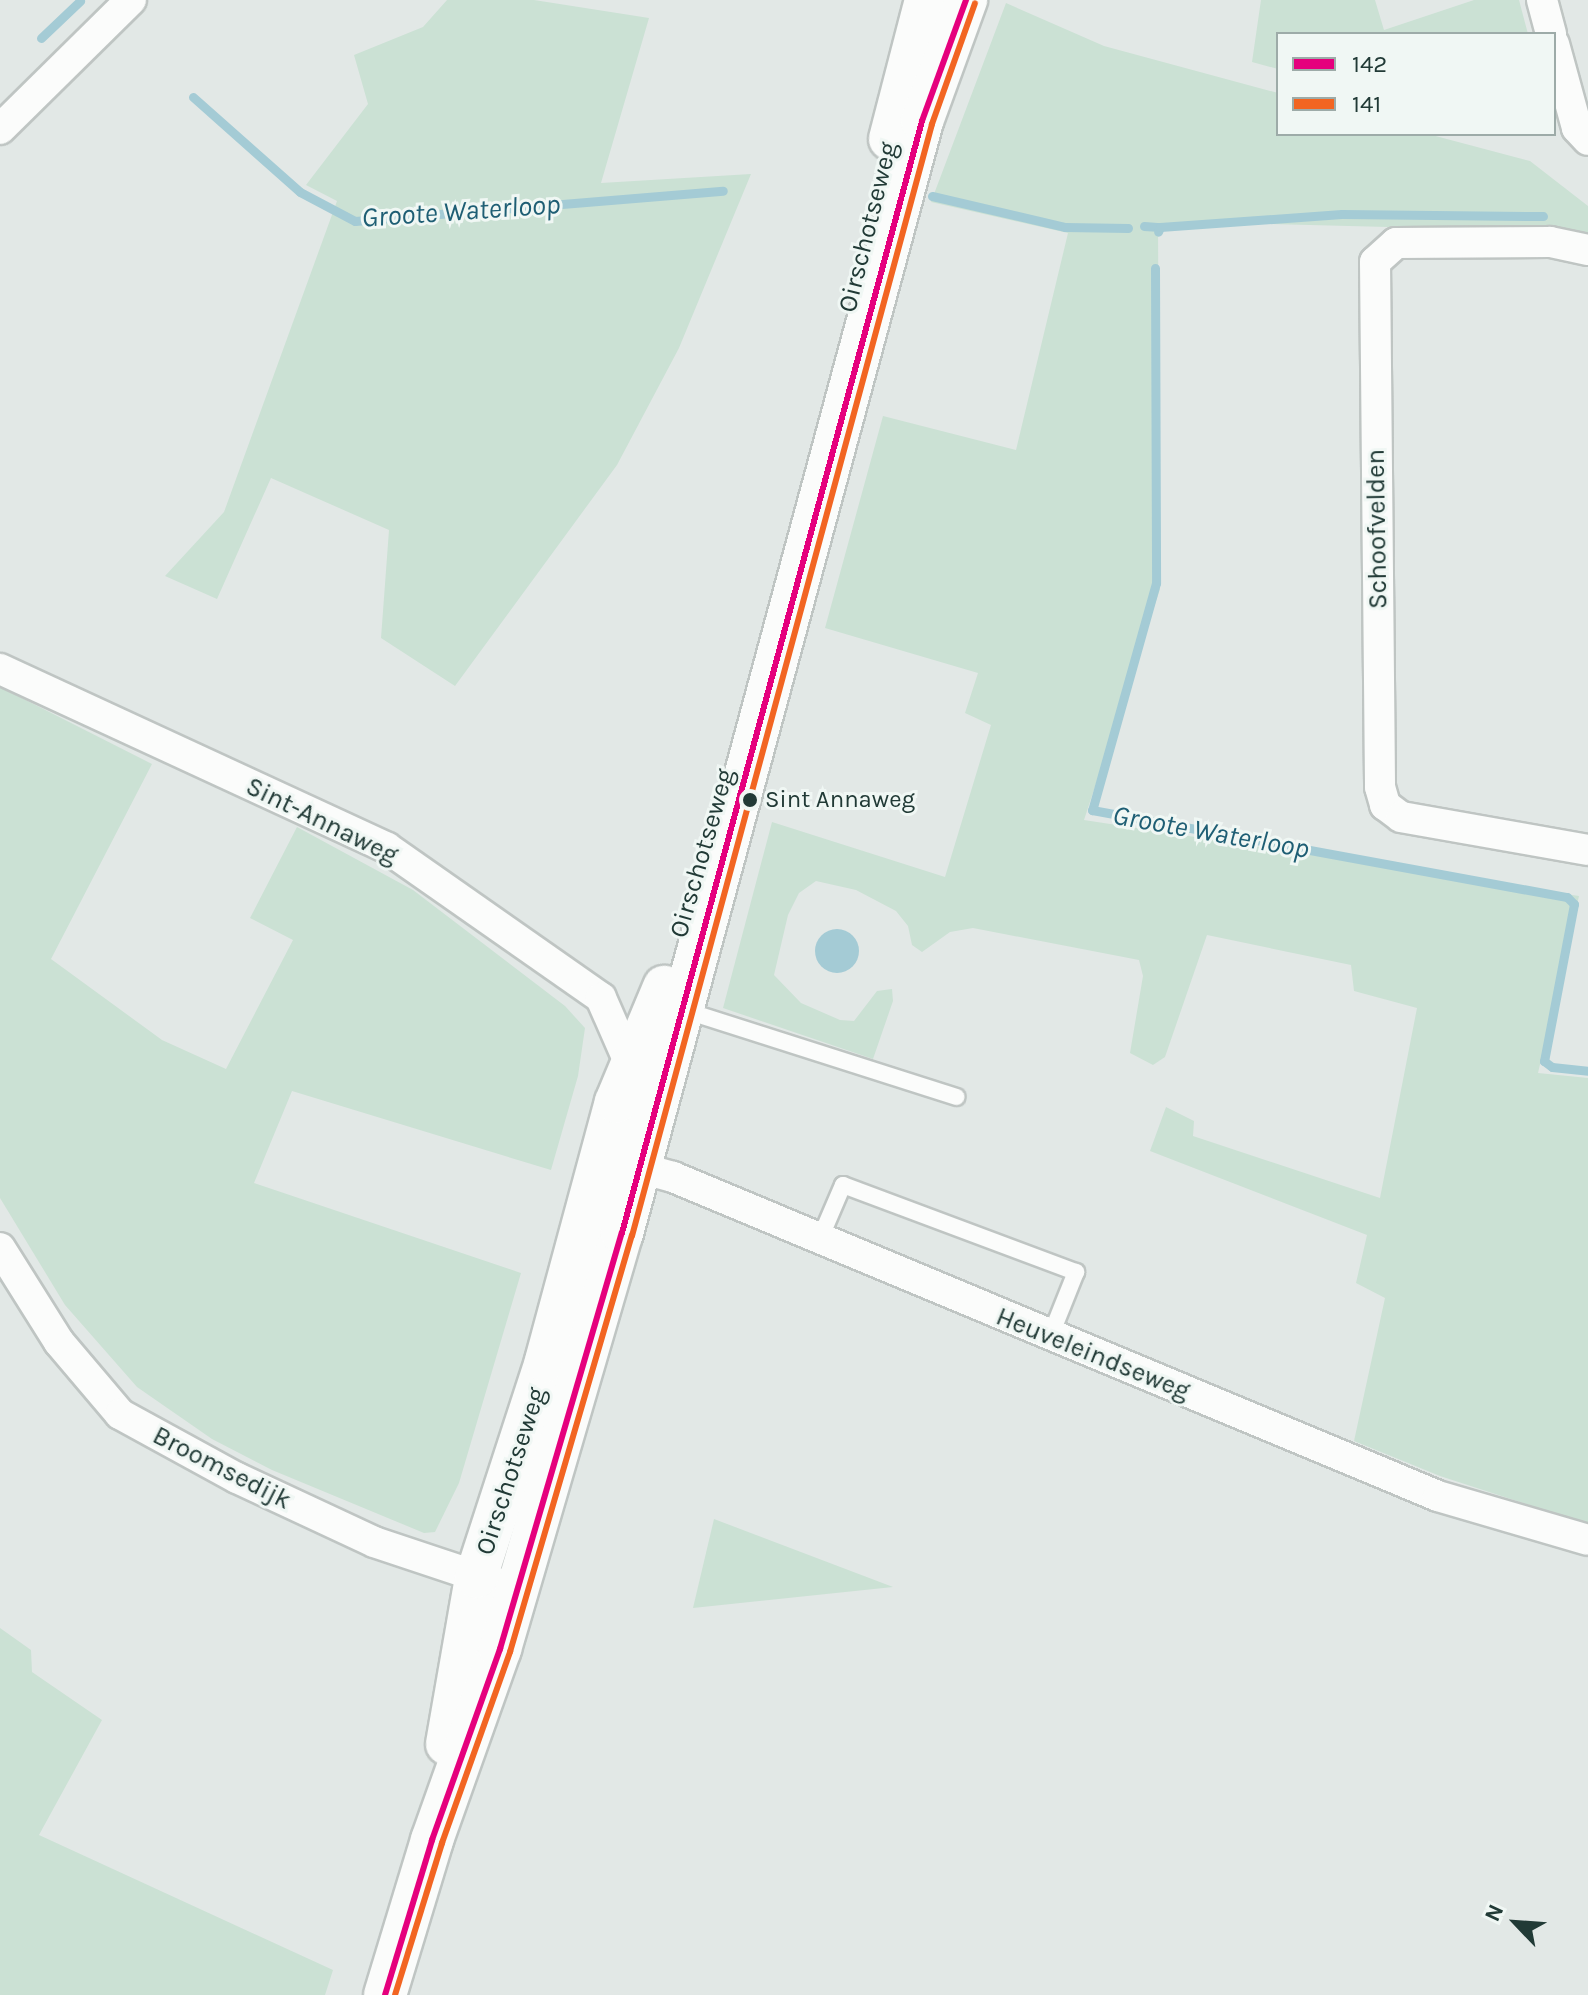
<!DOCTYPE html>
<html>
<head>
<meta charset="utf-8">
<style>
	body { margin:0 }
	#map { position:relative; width:1588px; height:1995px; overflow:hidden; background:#e2e8e6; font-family:Karla,sans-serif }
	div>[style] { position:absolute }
	.green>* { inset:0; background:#cbe1d4 }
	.water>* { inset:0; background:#a4cbd5 }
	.round { border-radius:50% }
	.stream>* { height:9px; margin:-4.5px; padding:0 4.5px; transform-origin:4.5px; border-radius:4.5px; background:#a4cbd5 }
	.roads { filter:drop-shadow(2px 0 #bfc5c3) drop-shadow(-2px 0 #bfc5c3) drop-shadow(0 2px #bfc5c3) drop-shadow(0 -2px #bfc5c3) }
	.service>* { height:16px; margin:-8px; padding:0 8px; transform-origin:8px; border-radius:8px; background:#fbfcfb }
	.minor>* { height:30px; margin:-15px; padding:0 15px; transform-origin:15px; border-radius:15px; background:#fbfcfb }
	.secondary>* { height:42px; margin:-21px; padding:0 21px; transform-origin:21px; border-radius:21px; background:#fbfcfb }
	.bus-1>* { height:6px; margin:-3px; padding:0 3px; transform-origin:3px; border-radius:3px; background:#e5007d }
	.bus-2>* { height:6px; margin:-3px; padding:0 3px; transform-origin:3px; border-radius:3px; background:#f26522 }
	.dots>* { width:22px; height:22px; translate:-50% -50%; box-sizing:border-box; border:4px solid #f0f7f4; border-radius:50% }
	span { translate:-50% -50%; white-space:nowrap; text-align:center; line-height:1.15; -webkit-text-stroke:6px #f0f7f4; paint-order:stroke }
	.bus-label { font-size:24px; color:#213a36 }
	.left { translate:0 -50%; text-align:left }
	.street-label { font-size:26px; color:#213a36 }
	.water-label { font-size:28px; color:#1e5e74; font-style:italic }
	.legend { position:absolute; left:1276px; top:32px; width:280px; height:104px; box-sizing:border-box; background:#f0f7f4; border:2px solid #9daba8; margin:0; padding:10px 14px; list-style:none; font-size:24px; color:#213a36 }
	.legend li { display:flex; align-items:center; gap:16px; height:40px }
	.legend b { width:40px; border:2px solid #9daba8 }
	.north { position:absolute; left:1476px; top:1883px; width:80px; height:80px; -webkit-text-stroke:6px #f0f7f4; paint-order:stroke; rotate:295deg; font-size:22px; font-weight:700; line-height:32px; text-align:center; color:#213a36 }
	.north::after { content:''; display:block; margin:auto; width:28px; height:36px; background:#213a36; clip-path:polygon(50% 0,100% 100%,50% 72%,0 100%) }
</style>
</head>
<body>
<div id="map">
	<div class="green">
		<i style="clip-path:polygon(447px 0,534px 0,649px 18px,601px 183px,751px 174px,679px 348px,617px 465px,455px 686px,381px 638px,389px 530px,271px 478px,217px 599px,165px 576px,224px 512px,337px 201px,306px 185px,368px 104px,354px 55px,423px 27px)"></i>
		<i style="clip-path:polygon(1261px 0,1375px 0,1384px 30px,1474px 0,1519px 0,1528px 34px,1278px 34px,1278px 69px,1252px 62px)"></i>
		<i style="clip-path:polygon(1006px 3px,1104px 46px,1278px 93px,1278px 134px,1428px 134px,1530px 161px,1588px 206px,1588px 239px,1550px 231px,1229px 223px,1158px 227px,1160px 589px,1084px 820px,1579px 896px,1538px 1073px,1588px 1078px,1588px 1524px,1440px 1476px,1354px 1441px,1385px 1298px,1356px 1283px,1367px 1235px,1150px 1151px,1166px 1107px,1194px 1121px,1193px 1136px,1380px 1198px,1417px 1008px,1354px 991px,1351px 965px,1207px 935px,1165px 1057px,1153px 1065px,1130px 1053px,1143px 976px,1139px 960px,973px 928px,950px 932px,922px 952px,912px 945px,908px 926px,896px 911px,856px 890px,816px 881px,799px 893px,788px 915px,774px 975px,801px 1003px,840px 1020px,854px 1021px,877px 991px,892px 989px,893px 1001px,873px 1059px,723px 1008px,772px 822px,945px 877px,991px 725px,965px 713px,978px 673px,825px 628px,883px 416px,1016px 450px,1068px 233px,931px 202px)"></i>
		<i style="clip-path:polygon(0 687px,152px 764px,51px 959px,162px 1040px,226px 1069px,293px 940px,250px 918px,297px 827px,413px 890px,565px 1006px,585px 1028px,578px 1076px,551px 1170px,292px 1091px,254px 1183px,521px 1273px,459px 1483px,435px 1532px,424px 1533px,272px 1470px,212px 1439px,137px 1387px,65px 1305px,0 1198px)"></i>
		<i style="clip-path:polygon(714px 1519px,893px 1587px,693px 1608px)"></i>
		<i style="clip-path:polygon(0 1628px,31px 1650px,32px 1672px,102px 1720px,39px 1835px,333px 1970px,325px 1995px,0 1995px)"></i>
	</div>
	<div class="water">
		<i class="round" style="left:815px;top:929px;width:44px;height:44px"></i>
	</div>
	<div class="stream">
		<i style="left:41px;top:38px;width:54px;rotate:-43.5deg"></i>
		<i style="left:193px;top:97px;width:143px;rotate:41.6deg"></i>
		<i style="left:300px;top:192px;width:62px;rotate:27.8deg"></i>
		<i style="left:355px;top:221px;width:369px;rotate:-4.7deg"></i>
		<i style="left:932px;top:196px;width:137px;rotate:13.1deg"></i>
		<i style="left:1065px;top:227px;width:63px;rotate:0.9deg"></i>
		<i style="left:1144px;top:226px;width:16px;rotate:4deg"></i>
		<i style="left:1160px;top:227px;width:5px;rotate:112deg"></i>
		<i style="left:1160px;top:227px;width:182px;rotate:-4.1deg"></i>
		<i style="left:1342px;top:214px;width:201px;rotate:0.6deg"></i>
		<i style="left:1155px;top:268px;width:315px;rotate:89.8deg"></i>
		<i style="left:1156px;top:583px;width:236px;rotate:105.7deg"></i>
		<i style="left:1092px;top:810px;width:483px;rotate:10.4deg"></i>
		<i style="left:1567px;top:897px;width:10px;rotate:45deg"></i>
		<i style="left:1574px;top:904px;width:160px;rotate:100.8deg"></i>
		<i style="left:1544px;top:1061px;width:10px;rotate:37deg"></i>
		<i style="left:1552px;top:1067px;width:36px;rotate:6deg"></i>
	</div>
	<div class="roads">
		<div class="service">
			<i style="left:684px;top:1010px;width:286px;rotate:17.7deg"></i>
			<i style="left:819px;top:1241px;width:61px;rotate:-66.8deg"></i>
			<i style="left:843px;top:1185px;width:249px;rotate:20.5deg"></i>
			<i style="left:1076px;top:1272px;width:70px;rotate:111.8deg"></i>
		</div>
		<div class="minor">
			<i style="left:1542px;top:0;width:35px;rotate:75deg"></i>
			<i style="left:1554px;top:44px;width:87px;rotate:74.7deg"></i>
			<i style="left:1577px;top:128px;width:16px;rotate:47deg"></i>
			<i style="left:0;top:129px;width:184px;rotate:-44.6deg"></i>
			<i style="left:1588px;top:250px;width:39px;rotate:-168deg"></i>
			<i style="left:1550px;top:242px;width:154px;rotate:179.6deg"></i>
			<i style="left:1396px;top:243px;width:28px;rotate:138deg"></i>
			<i style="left:1375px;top:262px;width:525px;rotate:89.45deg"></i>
			<i style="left:1380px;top:787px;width:19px;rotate:74deg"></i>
			<i style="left:1385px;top:805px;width:20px;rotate:37deg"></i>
			<i style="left:1401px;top:817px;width:190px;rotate:10deg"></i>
			<i style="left:0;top:669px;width:426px;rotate:24.8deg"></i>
			<i style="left:387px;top:848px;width:261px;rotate:35deg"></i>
			<i style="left:601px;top:998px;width:72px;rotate:66.3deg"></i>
			<i style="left:622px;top:1163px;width:53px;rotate:15.4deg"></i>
			<i style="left:673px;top:1177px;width:829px;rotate:22.64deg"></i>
			<i style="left:1438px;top:1496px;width:156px;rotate:16.3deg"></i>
			<i style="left:0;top:1248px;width:111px;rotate:57.9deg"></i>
			<i style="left:59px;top:1342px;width:94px;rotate:49.7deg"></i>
			<i style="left:120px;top:1414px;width:133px;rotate:28.7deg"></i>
			<i style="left:237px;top:1478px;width:151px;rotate:25deg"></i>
			<i style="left:374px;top:1542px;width:152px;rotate:18.4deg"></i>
		</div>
		<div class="secondary">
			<i style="left:890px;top:139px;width:144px;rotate:-75.5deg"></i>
			<i style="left:447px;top:1744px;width:169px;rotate:-80.1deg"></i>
			<i style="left:476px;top:1577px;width:227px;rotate:-72deg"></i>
			<i style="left:546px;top:1361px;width:268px;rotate:-74.9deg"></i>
			<i style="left:616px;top:1102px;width:125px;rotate:-67.3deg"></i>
			<i style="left:385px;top:1995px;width:162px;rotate:-73.1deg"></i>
			<i style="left:432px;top:1840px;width:203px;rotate:-70.4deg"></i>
			<i style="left:500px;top:1649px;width:434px;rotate:-73.7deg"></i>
			<i style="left:622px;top:1233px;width:1152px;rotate:-74.9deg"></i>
			<i style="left:922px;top:121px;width:129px;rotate:-70deg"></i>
		</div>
	</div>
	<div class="bus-1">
		<i style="left:385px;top:1995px;width:162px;rotate:-73.1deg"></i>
		<i style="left:432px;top:1840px;width:203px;rotate:-70.4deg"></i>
		<i style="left:500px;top:1649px;width:434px;rotate:-73.7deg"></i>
		<i style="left:622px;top:1233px;width:1152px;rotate:-74.9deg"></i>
		<i style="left:922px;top:121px;width:129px;rotate:-70deg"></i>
	</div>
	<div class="bus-2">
		<i style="left:395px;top:1995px;width:159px;rotate:-72.8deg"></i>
		<i style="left:442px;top:1843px;width:203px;rotate:-70.4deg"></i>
		<i style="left:510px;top:1652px;width:434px;rotate:-73.7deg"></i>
		<i style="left:632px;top:1236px;width:1152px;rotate:-74.9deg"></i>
		<i style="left:932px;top:124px;width:128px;rotate:-70.4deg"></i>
	</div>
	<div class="dots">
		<i style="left:750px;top:800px;background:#213a36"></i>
	</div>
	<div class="bus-label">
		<span class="left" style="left:765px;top:800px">Sint Annaweg</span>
	</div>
	<div class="street-label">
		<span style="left:868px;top:227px;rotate:-76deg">Oirschotseweg</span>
		<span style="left:1377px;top:529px;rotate:-91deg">Schoofvelden</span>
		<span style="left:322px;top:821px;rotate:26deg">Sint-Annaweg</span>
		<span style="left:702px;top:853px;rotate:-74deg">Oirschotseweg</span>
		<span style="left:1093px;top:1354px;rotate:22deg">Heuveleindseweg</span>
		<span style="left:222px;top:1468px;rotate:27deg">Broomsedijk</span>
		<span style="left:511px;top:1471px;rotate:-72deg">Oirschotseweg</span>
	</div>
	<div class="water-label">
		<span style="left:461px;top:211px;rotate:-4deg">Groote Waterloop</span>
		<span style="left:1211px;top:832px;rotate:10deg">Groote Waterloop</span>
	</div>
	<ul class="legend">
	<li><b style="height:10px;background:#e5007d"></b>142</li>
	<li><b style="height:10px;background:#f26522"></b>141</li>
	</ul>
	<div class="north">N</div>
</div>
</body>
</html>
